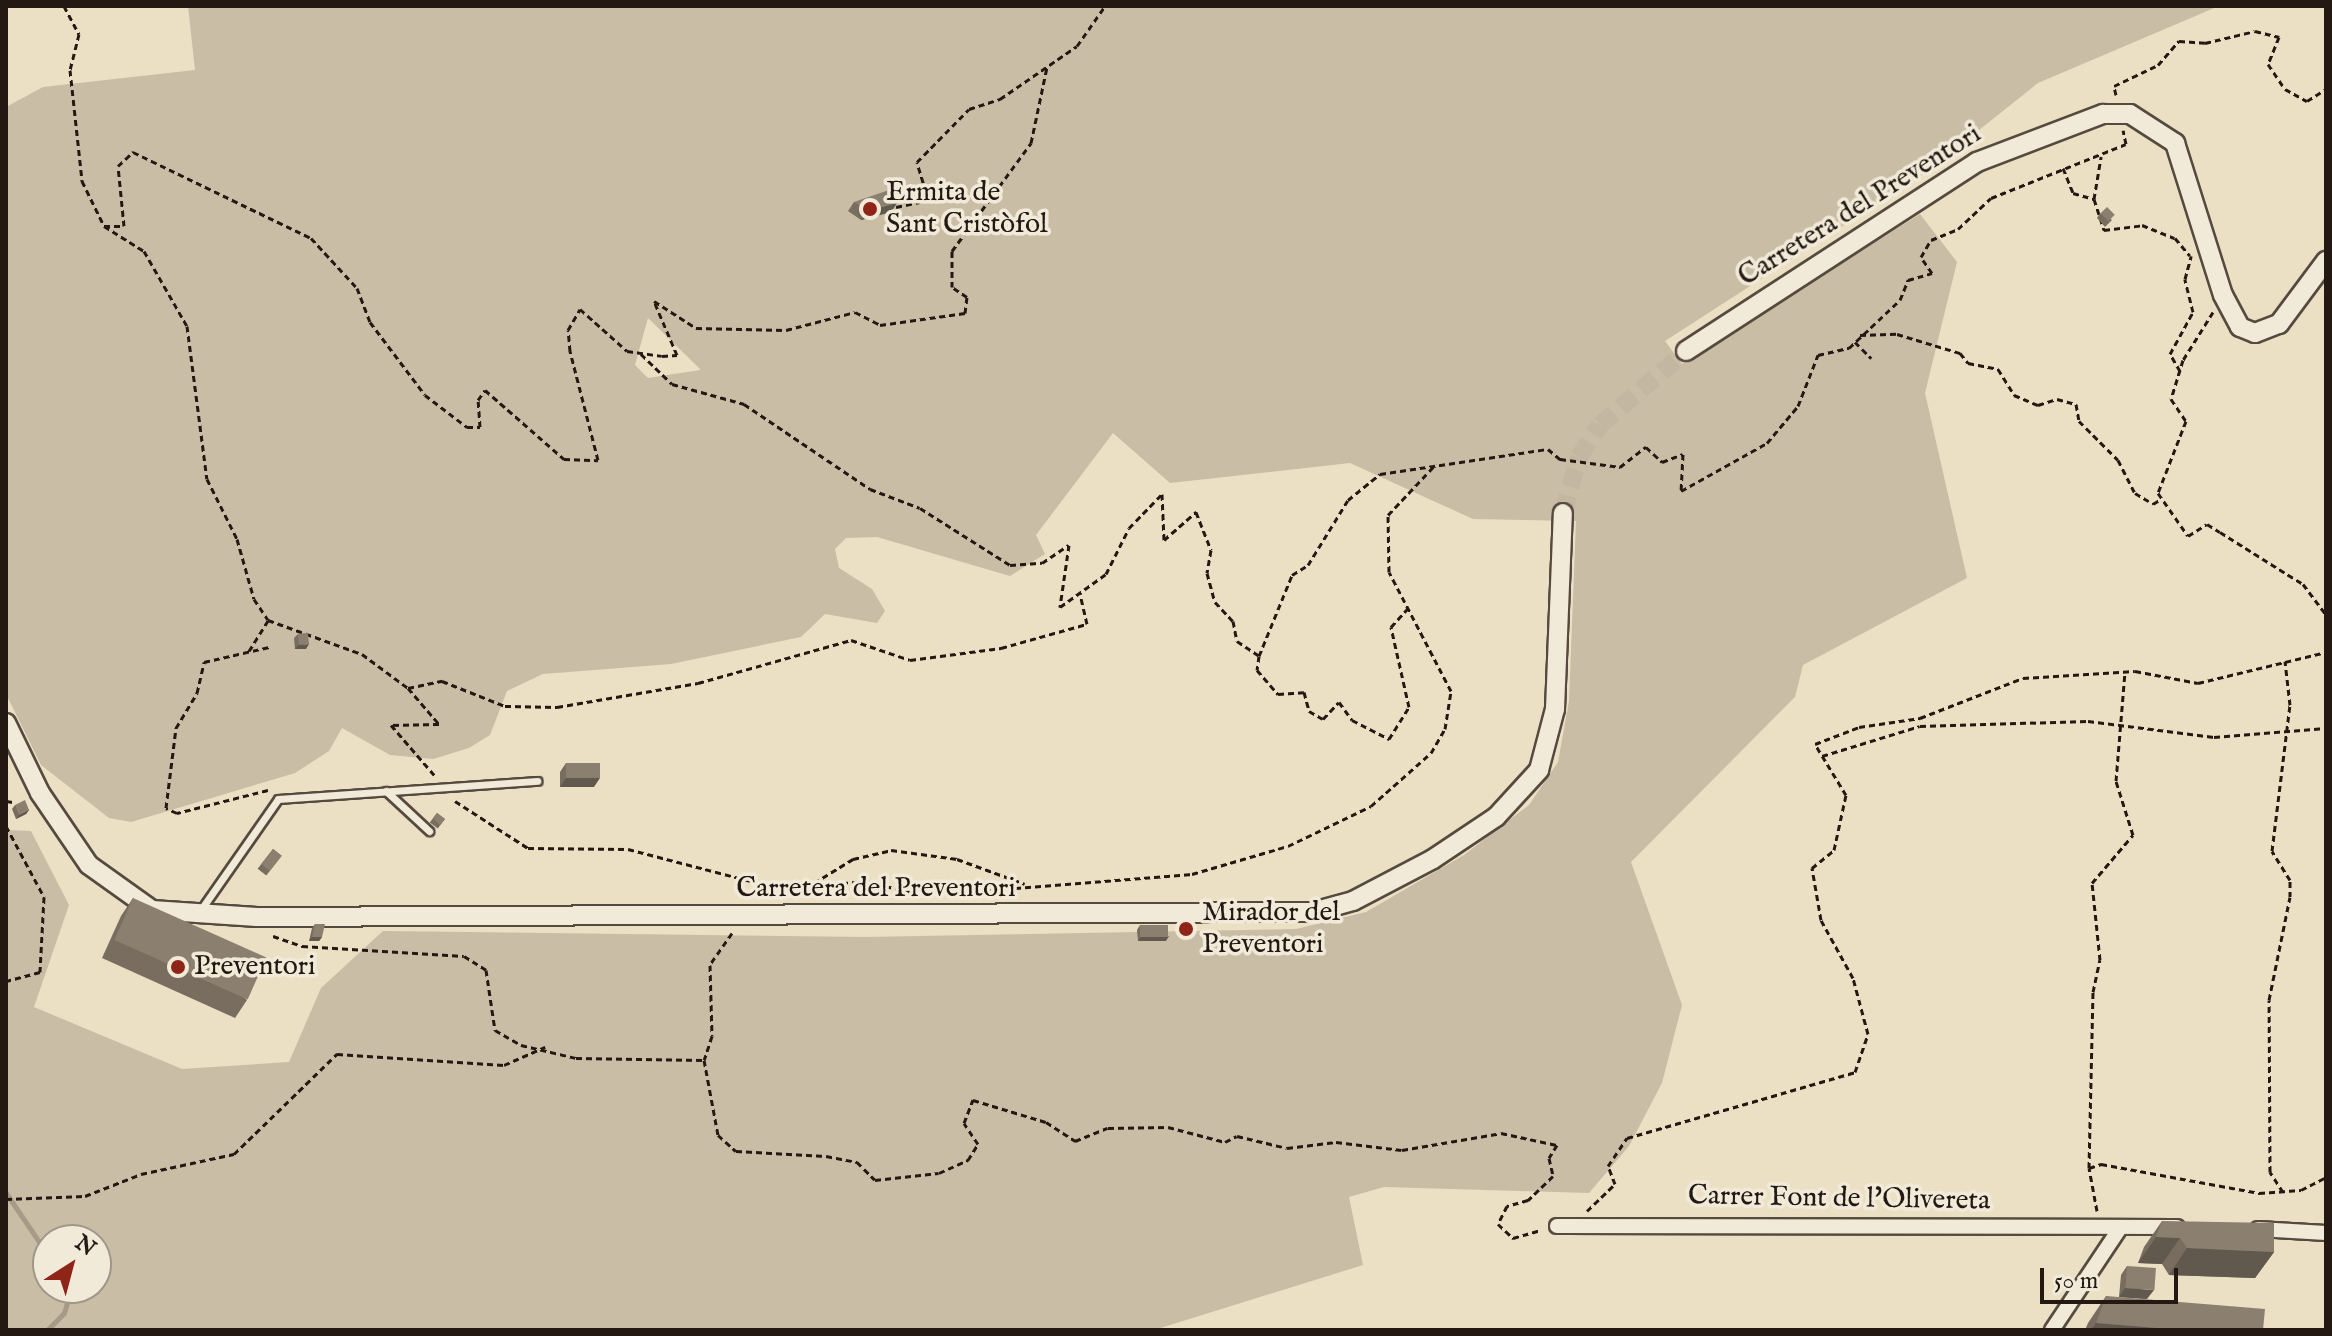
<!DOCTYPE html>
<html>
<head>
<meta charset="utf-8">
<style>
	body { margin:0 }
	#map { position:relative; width:2332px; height:1336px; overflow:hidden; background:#ebdfc4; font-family:"IM FELL English",serif }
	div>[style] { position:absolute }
	.green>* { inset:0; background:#c9bda6 }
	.stream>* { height:5px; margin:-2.5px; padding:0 2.5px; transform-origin:2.5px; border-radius:2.5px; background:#a79b88 }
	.tertiary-tunnel>* { height:18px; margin-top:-9px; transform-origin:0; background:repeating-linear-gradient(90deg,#c3b7a1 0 18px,transparent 0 27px) }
	.path>* { height:3px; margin-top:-1.5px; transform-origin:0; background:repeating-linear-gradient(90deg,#241813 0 6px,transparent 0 10px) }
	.roads { filter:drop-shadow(2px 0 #564a3f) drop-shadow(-2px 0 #564a3f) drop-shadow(0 2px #564a3f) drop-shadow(0 -2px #564a3f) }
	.service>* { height:7px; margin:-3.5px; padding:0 3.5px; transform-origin:3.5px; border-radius:3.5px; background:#f2ead9 }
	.minor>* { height:14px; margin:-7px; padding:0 7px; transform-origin:7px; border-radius:7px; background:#f2ead9 }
	.tertiary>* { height:18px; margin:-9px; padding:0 9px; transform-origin:9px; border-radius:9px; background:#f2ead9 }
	.wall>* { inset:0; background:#786d5f; transform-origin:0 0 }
	.shaded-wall>* { inset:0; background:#61594e }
	.building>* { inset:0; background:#8b7f6f; transform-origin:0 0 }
	.dots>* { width:22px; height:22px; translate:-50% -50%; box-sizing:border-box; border:4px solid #f2ead9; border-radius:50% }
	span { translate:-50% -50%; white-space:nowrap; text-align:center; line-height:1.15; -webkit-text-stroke:7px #f2ead9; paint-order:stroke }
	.poi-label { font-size:28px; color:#241813 }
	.left { translate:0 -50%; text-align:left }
	.street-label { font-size:28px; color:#241813 }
	.frame { position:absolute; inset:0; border:8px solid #241813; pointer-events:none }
	.north { position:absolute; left:32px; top:1224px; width:80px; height:80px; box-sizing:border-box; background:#f2ead9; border:2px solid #a0968a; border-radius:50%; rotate:36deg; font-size:22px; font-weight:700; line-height:32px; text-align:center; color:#241813 }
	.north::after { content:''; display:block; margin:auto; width:28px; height:36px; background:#8f2418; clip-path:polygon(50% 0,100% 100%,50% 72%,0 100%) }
	.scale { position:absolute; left:2040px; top:1268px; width:138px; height:36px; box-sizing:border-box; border:4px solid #241813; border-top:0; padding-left:10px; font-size:24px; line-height:28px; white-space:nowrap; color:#241813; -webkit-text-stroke:6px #f2ead9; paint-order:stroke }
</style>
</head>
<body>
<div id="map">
	<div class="green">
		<i style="clip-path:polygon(evenodd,188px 6px,2219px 6px,2038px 83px,1925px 173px,1665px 341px,1682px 364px,1920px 214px,1957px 262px,1925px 393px,1967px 578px,1803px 665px,1795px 697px,1631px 862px,1682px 1005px,1662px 1083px,1629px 1146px,1589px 1193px,1384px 1187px,1349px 1197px,1363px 1265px,1154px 1330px,6px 1330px,6px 830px,31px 831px,69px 905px,34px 1007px,182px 1069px,289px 1062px,321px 988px,383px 931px,865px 937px,1296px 929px,1366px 912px,1464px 855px,1529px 805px,1558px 762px,1569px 701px,1576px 521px,1473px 519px,1350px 463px,1170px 483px,1113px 433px,1036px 535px,1045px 554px,1010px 576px,877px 537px,846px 538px,835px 549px,839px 568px,872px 589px,885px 611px,877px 623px,825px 614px,801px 637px,671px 664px,543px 674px,507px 691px,490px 735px,469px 748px,433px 759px,390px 755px,342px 728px,329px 751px,295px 773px,131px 822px,109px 818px,41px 765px,6px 694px,6px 107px,43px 87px,195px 70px,188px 6px,648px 318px,700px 369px,700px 370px,648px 378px,635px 365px,648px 318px,188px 6px,48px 1240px,96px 1240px,96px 1288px,48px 1288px,48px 1240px)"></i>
	</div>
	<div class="stream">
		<i style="left:6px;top:1193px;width:75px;rotate:55.9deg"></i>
		<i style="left:47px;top:1330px;width:24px;rotate:-45deg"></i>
		<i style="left:64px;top:1313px;width:26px;rotate:-74deg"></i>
	</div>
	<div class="tertiary-tunnel">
		<i style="left:1563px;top:513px;width:58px;rotate:-74.1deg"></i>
		<i style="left:1579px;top:457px;width:38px;rotate:-57deg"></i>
		<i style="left:1600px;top:425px;width:113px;rotate:-40.7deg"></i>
	</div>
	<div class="path">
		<i style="left:64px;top:6px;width:32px;rotate:62deg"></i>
		<i style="left:79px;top:34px;width:37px;rotate:104deg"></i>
		<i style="left:70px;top:70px;width:112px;rotate:83.8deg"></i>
		<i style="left:82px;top:181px;width:50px;rotate:63.9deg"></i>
		<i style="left:104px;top:226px;width:47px;rotate:32deg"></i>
		<i style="left:144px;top:251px;width:86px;rotate:60.2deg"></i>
		<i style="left:187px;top:326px;width:154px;rotate:82.6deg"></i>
		<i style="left:207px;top:479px;width:67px;rotate:63.4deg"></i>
		<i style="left:237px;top:539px;width:62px;rotate:74.2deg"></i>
		<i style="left:254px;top:599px;width:25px;rotate:56deg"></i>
		<i style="left:268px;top:620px;width:100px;rotate:19.9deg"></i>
		<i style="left:362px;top:654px;width:57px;rotate:36.5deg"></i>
		<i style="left:408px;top:688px;width:48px;rotate:49.3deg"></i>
		<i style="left:439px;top:724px;width:48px;rotate:178.8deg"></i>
		<i style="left:391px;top:725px;width:69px;rotate:49.1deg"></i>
		<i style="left:2116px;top:95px;width:9px;rotate:-103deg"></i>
		<i style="left:2114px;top:86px;width:49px;rotate:-25.5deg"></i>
		<i style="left:2158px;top:65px;width:32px;rotate:-49deg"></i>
		<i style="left:2179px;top:41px;width:26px;rotate:4deg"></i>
		<i style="left:2205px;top:43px;width:51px;rotate:-13.5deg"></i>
		<i style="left:2255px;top:31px;width:25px;rotate:14deg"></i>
		<i style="left:2279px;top:37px;width:29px;rotate:112deg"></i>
		<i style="left:2268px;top:64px;width:30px;rotate:56deg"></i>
		<i style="left:2285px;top:89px;width:25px;rotate:29deg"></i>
		<i style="left:2307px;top:101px;width:22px;rotate:-32deg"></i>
		<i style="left:2063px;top:168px;width:27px;rotate:68deg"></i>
		<i style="left:2073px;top:193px;width:22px;rotate:16deg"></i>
		<i style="left:2094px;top:199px;width:33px;rotate:72deg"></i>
		<i style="left:2104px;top:230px;width:38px;rotate:-7deg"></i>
		<i style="left:2142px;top:225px;width:35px;rotate:22deg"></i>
		<i style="left:2175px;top:238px;width:23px;rotate:50deg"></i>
		<i style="left:2094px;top:199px;width:43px;rotate:-80.5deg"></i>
		<i style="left:896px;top:207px;width:24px;rotate:-12deg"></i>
		<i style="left:919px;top:202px;width:12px;rotate:-55deg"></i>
		<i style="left:926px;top:192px;width:31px;rotate:-107deg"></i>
		<i style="left:917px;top:162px;width:74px;rotate:-45.5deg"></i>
		<i style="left:969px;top:109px;width:33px;rotate:-18deg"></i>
		<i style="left:1000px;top:99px;width:93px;rotate:-34.5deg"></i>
		<i style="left:1077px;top:46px;width:49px;rotate:-55deg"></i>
		<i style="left:104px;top:226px;width:20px"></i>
		<i style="left:124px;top:226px;width:60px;rotate:-95.7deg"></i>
		<i style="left:118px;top:166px;width:21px;rotate:-43deg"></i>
		<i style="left:133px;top:152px;width:198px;rotate:25.8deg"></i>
		<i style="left:311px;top:238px;width:68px;rotate:47.4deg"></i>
		<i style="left:357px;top:288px;width:36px;rotate:69deg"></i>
		<i style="left:370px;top:322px;width:91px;rotate:53deg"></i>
		<i style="left:425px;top:395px;width:53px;rotate:37.3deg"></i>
		<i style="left:467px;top:427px;width:13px"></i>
		<i style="left:480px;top:427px;width:27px;rotate:-94deg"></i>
		<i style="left:478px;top:400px;width:12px;rotate:-55deg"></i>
		<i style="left:485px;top:390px;width:105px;rotate:41.1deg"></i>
		<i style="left:564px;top:459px;width:34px;rotate:2deg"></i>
		<i style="left:598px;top:460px;width:113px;rotate:-104.4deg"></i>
		<i style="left:570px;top:351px;width:21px;rotate:-95deg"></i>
		<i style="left:568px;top:330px;width:24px;rotate:-60deg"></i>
		<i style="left:580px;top:309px;width:63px;rotate:41.8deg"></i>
		<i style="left:627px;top:351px;width:35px;rotate:8deg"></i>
		<i style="left:662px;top:356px;width:15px;rotate:-4deg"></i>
		<i style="left:677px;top:355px;width:59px;rotate:-113.1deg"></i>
		<i style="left:654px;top:301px;width:50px;rotate:32.7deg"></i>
		<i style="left:696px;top:328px;width:90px;rotate:1.3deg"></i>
		<i style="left:786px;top:330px;width:71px;rotate:-14.6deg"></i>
		<i style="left:855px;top:312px;width:28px;rotate:27deg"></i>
		<i style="left:880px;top:325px;width:86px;rotate:-8deg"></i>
		<i style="left:965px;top:313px;width:16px;rotate:-83deg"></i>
		<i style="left:967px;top:297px;width:18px;rotate:-146deg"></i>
		<i style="left:952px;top:287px;width:36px;rotate:-90deg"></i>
		<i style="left:952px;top:251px;width:134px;rotate:-53.8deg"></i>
		<i style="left:1031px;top:143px;width:78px;rotate:-78.1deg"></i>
		<i style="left:2213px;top:312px;width:57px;rotate:122deg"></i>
		<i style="left:2183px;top:360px;width:41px;rotate:107.1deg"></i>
		<i style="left:2171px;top:399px;width:27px;rotate:56deg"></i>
		<i style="left:2186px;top:421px;width:77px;rotate:111.3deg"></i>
		<i style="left:2158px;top:493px;width:52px;rotate:55.1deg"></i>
		<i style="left:2188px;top:536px;width:22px;rotate:-32deg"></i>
		<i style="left:2207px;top:524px;width:15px;rotate:32deg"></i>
		<i style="left:2220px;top:532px;width:98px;rotate:32.1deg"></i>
		<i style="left:2303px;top:584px;width:38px;rotate:53deg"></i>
		<i style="left:1860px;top:335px;width:37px;rotate:-2deg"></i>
		<i style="left:1897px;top:334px;width:66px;rotate:16.8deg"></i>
		<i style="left:1960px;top:353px;width:13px;rotate:51deg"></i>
		<i style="left:1968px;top:363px;width:31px;rotate:11deg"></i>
		<i style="left:1998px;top:369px;width:31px;rotate:58deg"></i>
		<i style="left:2014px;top:395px;width:26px;rotate:23deg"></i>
		<i style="left:2038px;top:405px;width:20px;rotate:-18deg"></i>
		<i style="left:2057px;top:399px;width:20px;rotate:15deg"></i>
		<i style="left:2076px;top:404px;width:17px;rotate:80deg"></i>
		<i style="left:2079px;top:421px;width:55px;rotate:45deg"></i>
		<i style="left:2118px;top:460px;width:37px;rotate:63deg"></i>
		<i style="left:2135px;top:493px;width:21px;rotate:31deg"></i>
		<i style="left:2153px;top:504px;width:9px;rotate:-32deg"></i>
		<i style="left:1855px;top:342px;width:23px;rotate:45deg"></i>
		<i style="left:641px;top:354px;width:43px;rotate:44.1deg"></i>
		<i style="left:672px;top:384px;width:75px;rotate:15.5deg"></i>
		<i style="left:744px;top:404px;width:152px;rotate:34deg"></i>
		<i style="left:870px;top:489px;width:53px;rotate:20.8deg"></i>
		<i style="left:920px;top:508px;width:107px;rotate:32.3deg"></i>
		<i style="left:1010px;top:565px;width:32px;rotate:-4deg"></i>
		<i style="left:1042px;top:563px;width:32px;rotate:-34deg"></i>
		<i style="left:1069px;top:545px;width:63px;rotate:98.3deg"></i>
		<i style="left:1060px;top:607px;width:57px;rotate:-35.7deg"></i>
		<i style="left:1106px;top:574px;width:51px;rotate:-63.4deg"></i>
		<i style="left:1129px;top:528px;width:47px;rotate:-45.9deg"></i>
		<i style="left:1162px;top:494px;width:46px;rotate:87.5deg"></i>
		<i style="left:1164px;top:540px;width:43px;rotate:-41.2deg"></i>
		<i style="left:1196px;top:512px;width:41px;rotate:68.5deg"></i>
		<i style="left:1211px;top:550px;width:23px;rotate:100deg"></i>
		<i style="left:1207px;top:573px;width:30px;rotate:75deg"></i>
		<i style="left:1215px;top:602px;width:26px;rotate:47deg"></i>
		<i style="left:1233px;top:621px;width:20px;rotate:79deg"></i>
		<i style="left:1237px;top:641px;width:27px;rotate:34deg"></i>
		<i style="left:1259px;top:656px;width:87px;rotate:-67.8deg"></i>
		<i style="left:1292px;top:575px;width:19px;rotate:-32deg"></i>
		<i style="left:1308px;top:565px;width:76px;rotate:-58.4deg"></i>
		<i style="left:1348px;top:500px;width:41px;rotate:-39.1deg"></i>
		<i style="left:1380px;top:474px;width:170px;rotate:-8.5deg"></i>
		<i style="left:1548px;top:449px;width:16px;rotate:40deg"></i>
		<i style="left:1560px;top:459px;width:61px;rotate:7.6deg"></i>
		<i style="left:1620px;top:467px;width:33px;rotate:-38deg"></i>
		<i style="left:1646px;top:447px;width:22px;rotate:43deg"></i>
		<i style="left:1662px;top:462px;width:22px;rotate:-21deg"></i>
		<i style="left:1683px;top:454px;width:37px;rotate:93deg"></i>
		<i style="left:1681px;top:491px;width:98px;rotate:-29.2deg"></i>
		<i style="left:1767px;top:443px;width:48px;rotate:-50deg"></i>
		<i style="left:1798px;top:406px;width:55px;rotate:-68.6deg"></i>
		<i style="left:1818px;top:355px;width:32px;rotate:-13deg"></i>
		<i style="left:1849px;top:348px;width:70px;rotate:-43.3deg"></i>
		<i style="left:1900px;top:300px;width:22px;rotate:-68deg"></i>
		<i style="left:1908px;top:280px;width:25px;rotate:-16deg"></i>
		<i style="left:1932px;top:273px;width:19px;rotate:-125deg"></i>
		<i style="left:1921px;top:257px;width:20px;rotate:-60deg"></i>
		<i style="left:1931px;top:240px;width:29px;rotate:-22deg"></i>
		<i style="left:1958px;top:229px;width:45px;rotate:-43.2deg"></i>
		<i style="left:1991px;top:198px;width:145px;rotate:-21.8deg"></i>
		<i style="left:2126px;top:144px;width:14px;rotate:-102deg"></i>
		<i style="left:2180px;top:371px;width:20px;rotate:-120deg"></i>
		<i style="left:2170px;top:354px;width:48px;rotate:-61.3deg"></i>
		<i style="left:2193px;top:312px;width:34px;rotate:-104deg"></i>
		<i style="left:2185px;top:279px;width:24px;rotate:-75deg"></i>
		<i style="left:249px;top:651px;width:36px;rotate:-58deg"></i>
		<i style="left:1259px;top:656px;width:14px;rotate:98deg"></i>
		<i style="left:1257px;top:670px;width:32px;rotate:49deg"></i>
		<i style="left:1278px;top:694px;width:26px;rotate:-4deg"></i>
		<i style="left:1304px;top:692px;width:20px;rotate:75deg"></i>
		<i style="left:1309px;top:711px;width:16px;rotate:30deg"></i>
		<i style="left:1323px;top:719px;width:23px;rotate:-47deg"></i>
		<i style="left:1339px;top:702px;width:22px;rotate:54deg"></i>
		<i style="left:1352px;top:720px;width:42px;rotate:27.2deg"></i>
		<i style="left:1389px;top:739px;width:38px;rotate:-58deg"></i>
		<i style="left:1409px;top:707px;width:82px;rotate:-102.7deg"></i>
		<i style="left:1391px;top:627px;width:27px;rotate:-48deg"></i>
		<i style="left:408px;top:688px;width:35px;rotate:-12deg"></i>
		<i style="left:442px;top:681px;width:68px;rotate:21.6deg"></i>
		<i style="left:505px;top:706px;width:52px;rotate:1.1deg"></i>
		<i style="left:557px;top:707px;width:143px;rotate:-9.7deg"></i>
		<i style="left:698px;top:683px;width:159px;rotate:-15.7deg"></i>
		<i style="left:851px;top:640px;width:62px;rotate:18.7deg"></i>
		<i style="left:910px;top:660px;width:92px;rotate:-7.5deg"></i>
		<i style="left:1001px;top:648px;width:89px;rotate:-15.6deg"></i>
		<i style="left:1087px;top:624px;width:32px;rotate:-103deg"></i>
		<i style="left:1822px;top:756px;width:102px;rotate:-17deg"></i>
		<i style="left:1920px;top:726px;width:168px;rotate:-1.7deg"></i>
		<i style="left:2088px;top:721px;width:127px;rotate:7.2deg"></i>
		<i style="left:2214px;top:737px;width:112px;rotate:-4.6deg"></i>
		<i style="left:268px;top:790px;width:94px;rotate:165.8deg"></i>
		<i style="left:177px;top:813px;width:12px;rotate:-156deg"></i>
		<i style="left:166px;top:808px;width:81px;rotate:-82.9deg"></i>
		<i style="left:176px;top:728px;width:41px;rotate:-59deg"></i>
		<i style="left:197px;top:693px;width:32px;rotate:-77deg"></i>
		<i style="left:204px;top:662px;width:67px;rotate:-13deg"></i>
		<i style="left:6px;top:801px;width:7px;rotate:8deg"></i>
		<i style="left:455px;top:801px;width:87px;rotate:32.8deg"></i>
		<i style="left:528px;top:848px;width:100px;rotate:0.6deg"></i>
		<i style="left:628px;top:849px;width:159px;rotate:14.6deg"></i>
		<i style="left:782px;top:889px;width:84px;rotate:-5.4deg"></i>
		<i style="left:866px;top:881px;width:53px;rotate:14.3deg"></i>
		<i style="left:6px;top:826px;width:81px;rotate:61.8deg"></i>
		<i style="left:44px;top:897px;width:75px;rotate:93.1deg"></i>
		<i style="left:40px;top:972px;width:35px;rotate:165deg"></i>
		<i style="left:814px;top:883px;width:46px;rotate:-31.6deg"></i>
		<i style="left:853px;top:859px;width:39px;rotate:-13deg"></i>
		<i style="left:891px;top:850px;width:67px;rotate:7.8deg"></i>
		<i style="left:957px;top:859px;width:72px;rotate:20.2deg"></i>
		<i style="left:965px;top:892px;width:228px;rotate:-4.5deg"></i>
		<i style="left:1192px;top:874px;width:100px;rotate:-16.3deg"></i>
		<i style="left:1288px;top:846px;width:92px;rotate:-25.7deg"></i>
		<i style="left:1371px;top:806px;width:80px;rotate:-41.5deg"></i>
		<i style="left:1431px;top:753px;width:28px;rotate:-60deg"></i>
		<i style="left:1445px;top:729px;width:38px;rotate:-81deg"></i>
		<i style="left:1451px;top:691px;width:134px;rotate:-117.5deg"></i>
		<i style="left:1389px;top:572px;width:57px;rotate:-91deg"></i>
		<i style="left:1388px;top:515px;width:70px;rotate:-46.7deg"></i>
		<i style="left:952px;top:894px;width:12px;rotate:-9deg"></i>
		<i style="left:732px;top:933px;width:39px;rotate:125deg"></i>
		<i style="left:710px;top:965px;width:71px;rotate:88.4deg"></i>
		<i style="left:712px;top:1036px;width:25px;rotate:108deg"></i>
		<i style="left:704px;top:1060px;width:76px;rotate:79.4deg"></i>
		<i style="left:718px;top:1135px;width:24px;rotate:42deg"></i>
		<i style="left:736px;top:1151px;width:90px;rotate:3.2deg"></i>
		<i style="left:826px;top:1156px;width:32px;rotate:11deg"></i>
		<i style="left:857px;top:1162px;width:25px;rotate:45deg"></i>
		<i style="left:875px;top:1180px;width:64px;rotate:-6.2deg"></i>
		<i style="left:939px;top:1173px;width:32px;rotate:-24deg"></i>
		<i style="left:968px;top:1160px;width:19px;rotate:-58deg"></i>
		<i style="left:978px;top:1144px;width:25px;rotate:-124deg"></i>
		<i style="left:964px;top:1123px;width:25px;rotate:-69deg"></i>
		<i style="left:973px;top:1100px;width:76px;rotate:16.8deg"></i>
		<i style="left:1046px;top:1122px;width:35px;rotate:33deg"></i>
		<i style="left:1075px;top:1141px;width:35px;rotate:-22deg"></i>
		<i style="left:1108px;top:1128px;width:60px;rotate:-1deg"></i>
		<i style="left:1168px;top:1127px;width:59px;rotate:14.7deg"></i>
		<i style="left:1225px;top:1142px;width:13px;rotate:-27deg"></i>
		<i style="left:1237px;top:1136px;width:51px;rotate:13.5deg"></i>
		<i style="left:1287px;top:1148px;width:49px;rotate:-7deg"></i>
		<i style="left:1336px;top:1142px;width:66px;rotate:6.9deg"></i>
		<i style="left:1402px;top:1150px;width:100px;rotate:-9.7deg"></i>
		<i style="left:1501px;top:1133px;width:57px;rotate:12.1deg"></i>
		<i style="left:1557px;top:1145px;width:15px;rotate:122deg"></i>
		<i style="left:1549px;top:1158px;width:18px;rotate:77deg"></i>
		<i style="left:1553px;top:1176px;width:35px;rotate:136deg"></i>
		<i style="left:1528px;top:1200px;width:22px;rotate:164deg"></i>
		<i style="left:1507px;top:1206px;width:20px;rotate:117deg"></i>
		<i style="left:1498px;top:1224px;width:21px;rotate:43deg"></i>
		<i style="left:1513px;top:1238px;width:29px;rotate:-16deg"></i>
		<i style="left:273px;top:936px;width:31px;rotate:19deg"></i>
		<i style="left:302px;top:946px;width:162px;rotate:3.5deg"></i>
		<i style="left:464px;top:956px;width:26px;rotate:32deg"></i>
		<i style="left:486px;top:970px;width:61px;rotate:81.5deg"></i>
		<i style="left:495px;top:1030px;width:30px;rotate:30deg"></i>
		<i style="left:521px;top:1045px;width:57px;rotate:13.3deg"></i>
		<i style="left:576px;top:1058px;width:128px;rotate:0.9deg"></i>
		<i style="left:2089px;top:1168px;width:176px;rotate:-88.7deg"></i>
		<i style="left:2093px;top:992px;width:33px;rotate:-78deg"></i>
		<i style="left:2100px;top:960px;width:77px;rotate:-95.9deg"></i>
		<i style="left:2092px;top:883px;width:63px;rotate:-49.5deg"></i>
		<i style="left:2133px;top:835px;width:57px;rotate:-107.5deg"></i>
		<i style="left:2116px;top:781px;width:109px;rotate:-85.3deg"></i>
		<i style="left:2283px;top:1192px;width:24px;rotate:-123deg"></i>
		<i style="left:2270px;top:1172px;width:172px;rotate:-90.3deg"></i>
		<i style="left:2269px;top:1000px;width:105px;rotate:-78.5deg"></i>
		<i style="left:2290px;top:897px;width:17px;rotate:-90deg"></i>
		<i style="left:2290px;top:880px;width:34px;rotate:-122deg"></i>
		<i style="left:2272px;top:851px;width:147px;rotate:-83deg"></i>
		<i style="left:2290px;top:705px;width:44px;rotate:-96.5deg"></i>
		<i style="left:6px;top:1199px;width:79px;rotate:-2.2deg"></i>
		<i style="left:85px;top:1196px;width:60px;rotate:-21.4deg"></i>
		<i style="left:141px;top:1174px;width:95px;rotate:-12.1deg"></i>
		<i style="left:234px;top:1154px;width:144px;rotate:-44.2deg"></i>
		<i style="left:337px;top:1054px;width:167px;rotate:3.8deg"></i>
		<i style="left:504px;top:1065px;width:45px;rotate:-23.7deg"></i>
		<i style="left:1587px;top:1211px;width:39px;rotate:-44deg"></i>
		<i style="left:1615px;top:1184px;width:19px;rotate:-111deg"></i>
		<i style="left:1608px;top:1166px;width:34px;rotate:-56deg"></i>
		<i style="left:1627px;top:1138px;width:237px;rotate:-16.1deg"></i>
		<i style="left:1855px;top:1072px;width:40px;rotate:-71.1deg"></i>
		<i style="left:1868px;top:1034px;width:58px;rotate:-105deg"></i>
		<i style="left:1853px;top:978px;width:66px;rotate:-118.9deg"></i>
		<i style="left:1821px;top:920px;width:53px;rotate:-99.8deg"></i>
		<i style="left:1812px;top:868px;width:28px;rotate:-39deg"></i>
		<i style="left:1834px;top:850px;width:56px;rotate:-77.7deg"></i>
		<i style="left:1846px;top:795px;width:60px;rotate:-121.3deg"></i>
		<i style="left:1815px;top:744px;width:47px;rotate:-21.1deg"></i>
		<i style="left:1859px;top:727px;width:62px;rotate:-8.4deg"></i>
		<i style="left:1920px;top:718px;width:110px;rotate:-21.2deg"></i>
		<i style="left:2023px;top:678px;width:112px;rotate:-3.6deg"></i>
		<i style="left:2135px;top:671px;width:64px;rotate:10.8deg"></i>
		<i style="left:2198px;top:683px;width:132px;rotate:-13.6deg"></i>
		<i style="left:2097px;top:1211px;width:44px;rotate:-100.5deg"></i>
		<i style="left:2089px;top:1168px;width:13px;rotate:-18deg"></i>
		<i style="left:2101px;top:1164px;width:161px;rotate:10.4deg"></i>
		<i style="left:2259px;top:1193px;width:42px;rotate:-4.1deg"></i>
		<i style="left:2301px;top:1190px;width:28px;rotate:-27deg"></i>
	</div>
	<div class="roads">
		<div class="service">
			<i style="left:386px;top:791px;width:59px;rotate:42.9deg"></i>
			<i style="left:200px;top:911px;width:136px;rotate:-55.1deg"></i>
			<i style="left:278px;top:799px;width:260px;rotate:-4deg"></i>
		</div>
		<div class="minor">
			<i style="left:1557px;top:1226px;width:620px;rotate:0.09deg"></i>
			<i style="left:2258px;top:1229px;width:68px;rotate:3.4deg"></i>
			<i style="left:2052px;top:1330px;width:123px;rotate:-56.3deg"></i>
		</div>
		<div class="tertiary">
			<i style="left:1686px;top:351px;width:347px;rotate:-33deg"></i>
			<i style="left:1977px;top:162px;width:135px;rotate:-20.9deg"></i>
			<i style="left:2103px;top:114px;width:27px"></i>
			<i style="left:2130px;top:114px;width:54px;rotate:32.8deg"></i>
			<i style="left:2175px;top:143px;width:159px;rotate:72.5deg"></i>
			<i style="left:2223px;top:295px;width:36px;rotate:62deg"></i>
			<i style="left:2240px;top:327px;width:16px;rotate:22deg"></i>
			<i style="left:2255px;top:333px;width:26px;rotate:-21deg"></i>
			<i style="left:2279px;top:324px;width:79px;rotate:-53.3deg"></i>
			<i style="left:6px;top:723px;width:78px;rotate:64.1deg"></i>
			<i style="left:40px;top:793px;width:87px;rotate:55.8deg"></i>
			<i style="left:89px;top:865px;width:77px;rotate:35.5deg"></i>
			<i style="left:152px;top:910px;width:105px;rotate:3.8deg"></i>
			<i style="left:257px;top:917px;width:1056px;rotate:-0.27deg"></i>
			<i style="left:1313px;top:912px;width:41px;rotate:-15.4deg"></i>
			<i style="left:1353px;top:901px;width:90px;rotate:-27.7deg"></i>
			<i style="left:1433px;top:859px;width:76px;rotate:-33.7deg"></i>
			<i style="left:1496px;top:817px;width:64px;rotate:-47.5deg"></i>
			<i style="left:1539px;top:770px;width:63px;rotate:-75.3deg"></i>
			<i style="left:1555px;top:709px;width:196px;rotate:-87.7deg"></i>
		</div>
	</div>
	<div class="wall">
		<i style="clip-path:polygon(854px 202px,897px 203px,891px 212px,861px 220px,848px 211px)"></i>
		<i style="clip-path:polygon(2100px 213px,2112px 220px,2105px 227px,2097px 218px)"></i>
		<i style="clip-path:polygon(298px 634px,306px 649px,295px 649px,294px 638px)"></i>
		<i style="clip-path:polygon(566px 763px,594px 787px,560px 787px,560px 772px)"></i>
		<i style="clip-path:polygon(15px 805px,29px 810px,26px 814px,16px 819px,12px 809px)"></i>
		<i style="left:437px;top:813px;width:10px;height:12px;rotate:37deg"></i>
		<i style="left:273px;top:849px;width:11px;height:25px;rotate:38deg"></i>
		<i style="clip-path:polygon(133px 898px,247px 1000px,235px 1018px,102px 958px,121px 916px)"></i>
		<i style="clip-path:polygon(315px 924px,322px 937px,319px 941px,309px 941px,312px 928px)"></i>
		<i style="clip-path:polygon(1140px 925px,1166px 941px,1138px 941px,1137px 930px)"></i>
		<i style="clip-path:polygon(2162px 1221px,2274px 1252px,2255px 1278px,2169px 1275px,2162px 1264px,2138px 1263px,2144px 1247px)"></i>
		<i style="clip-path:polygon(2127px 1266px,2147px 1299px,2119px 1297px,2121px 1275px)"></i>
		<i style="clip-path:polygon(2106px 1296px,2263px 1330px,2085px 1330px,2088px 1323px)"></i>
	</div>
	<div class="shaded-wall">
		<i style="clip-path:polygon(897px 203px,891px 212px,861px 220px,868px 211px)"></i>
		<i style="clip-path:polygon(309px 644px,306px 649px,295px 649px,298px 645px)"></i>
		<i style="clip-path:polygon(566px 778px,600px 778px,594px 787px,560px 787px)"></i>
		<i style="clip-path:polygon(29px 810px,26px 814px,16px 819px,19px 815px)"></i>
		<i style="clip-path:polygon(1169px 936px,1166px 941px,1138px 941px,1141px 937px)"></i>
		<i style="clip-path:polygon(312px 937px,322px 937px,319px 941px,309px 941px)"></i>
		<i style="clip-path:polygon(2156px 1237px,2180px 1238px,2162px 1264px,2138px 1263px)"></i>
		<i style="clip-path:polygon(2187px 1248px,2274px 1252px,2255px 1278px,2169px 1275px)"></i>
		<i style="clip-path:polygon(2125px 1288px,2154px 1290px,2147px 1299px,2119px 1297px)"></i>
		<i style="clip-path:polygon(2096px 1323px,2181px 1330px,2091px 1330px)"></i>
	</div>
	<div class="building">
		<i style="clip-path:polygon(892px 189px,897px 203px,868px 211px,854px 202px)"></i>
		<i style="left:2107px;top:207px;width:11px;height:9px;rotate:45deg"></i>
		<i style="left:308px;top:633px;width:11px;height:10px;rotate:85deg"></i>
		<i style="left:566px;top:763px;width:34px;height:15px"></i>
		<i style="clip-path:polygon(25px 800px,29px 810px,19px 815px,15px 805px)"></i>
		<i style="clip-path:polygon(437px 813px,445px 819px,440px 825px,433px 818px)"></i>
		<i style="left:273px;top:849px;width:11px;height:19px;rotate:38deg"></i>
		<i style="left:133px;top:898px;width:146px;height:46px;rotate:24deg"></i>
		<i style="clip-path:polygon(315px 924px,325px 924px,322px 937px,312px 937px)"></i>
		<i style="left:1140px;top:925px;width:28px;height:12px"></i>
		<i style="clip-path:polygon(2162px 1221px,2274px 1223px,2274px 1252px,2187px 1248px,2180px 1238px,2156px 1237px)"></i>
		<i style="left:2127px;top:1266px;width:29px;height:22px;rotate:4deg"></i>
		<i style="clip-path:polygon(2106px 1296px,2265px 1309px,2263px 1330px,2181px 1330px,2096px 1323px)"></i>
	</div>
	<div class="dots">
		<i style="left:870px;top:209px;background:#8f2418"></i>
		<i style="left:1186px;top:929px;background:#8f2418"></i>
		<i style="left:178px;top:967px;background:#8f2418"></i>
	</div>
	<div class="poi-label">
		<span class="left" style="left:886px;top:209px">Ermita de<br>Sant Cristòfol</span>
		<span class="left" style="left:1202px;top:929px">Mirador del<br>Preventori</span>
		<span class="left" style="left:194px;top:967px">Preventori</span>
	</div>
	<div class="street-label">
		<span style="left:1860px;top:206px;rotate:-32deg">Carretera del Preventori</span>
		<span style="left:876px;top:889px">Carretera del Preventori</span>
		<span style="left:1839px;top:1199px;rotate:1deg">Carrer Font de l'Olivereta</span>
	</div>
	<div class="frame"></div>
	<div class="north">N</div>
	<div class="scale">50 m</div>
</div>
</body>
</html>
